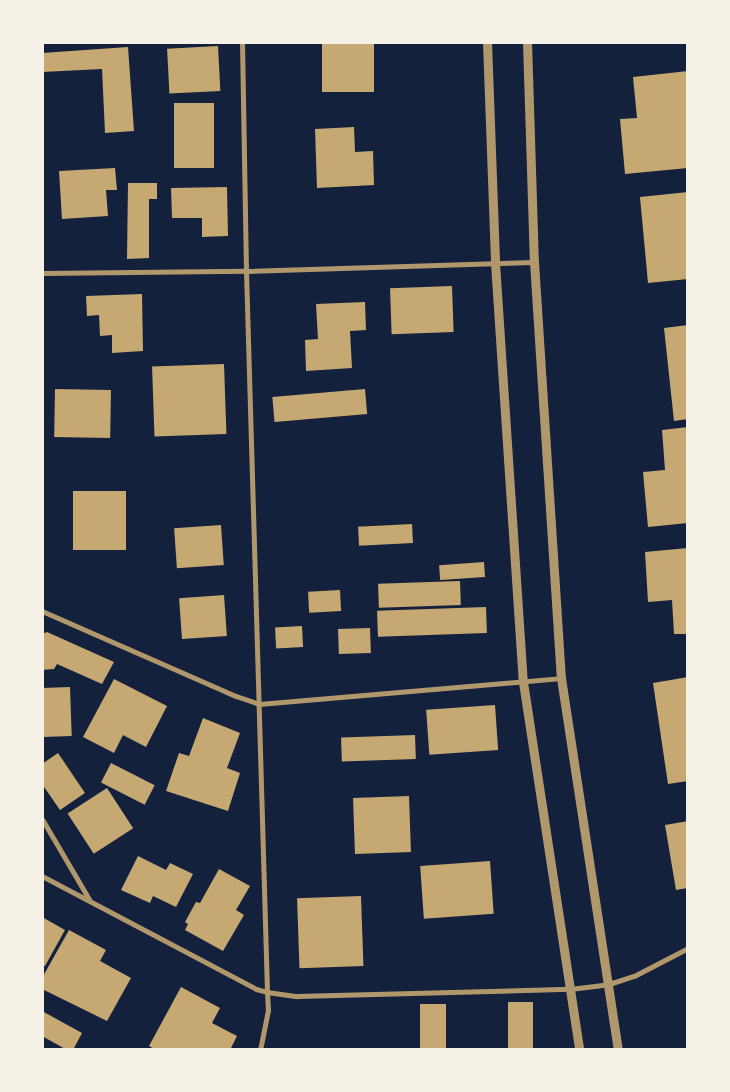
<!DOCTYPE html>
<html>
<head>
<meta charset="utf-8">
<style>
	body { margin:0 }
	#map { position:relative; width:730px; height:1092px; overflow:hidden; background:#14213d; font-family:Roboto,sans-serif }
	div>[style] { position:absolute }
	.building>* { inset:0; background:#c6a872; transform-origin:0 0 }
	.minor>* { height:5px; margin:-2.5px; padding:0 2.5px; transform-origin:2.5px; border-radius:2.5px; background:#b1986c }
	.tertiary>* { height:9px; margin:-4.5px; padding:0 4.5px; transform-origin:4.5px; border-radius:4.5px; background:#b1986c }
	span { translate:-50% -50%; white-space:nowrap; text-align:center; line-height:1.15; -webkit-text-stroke:5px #f6f1e7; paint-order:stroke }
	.frame { position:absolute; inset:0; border:44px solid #f6f1e7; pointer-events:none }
</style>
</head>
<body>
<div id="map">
	<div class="building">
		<i style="left:322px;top:42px;width:52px;height:50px"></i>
		<i style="left:218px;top:46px;width:45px;height:51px;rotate:87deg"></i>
		<i style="clip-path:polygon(128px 47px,134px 131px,105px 133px,102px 69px,42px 72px,42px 53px)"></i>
		<i style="clip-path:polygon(688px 71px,688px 168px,625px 174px,620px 119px,637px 118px,633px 77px)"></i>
		<i style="left:174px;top:103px;width:40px;height:65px"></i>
		<i style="clip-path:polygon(354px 127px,355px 152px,373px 151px,374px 185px,317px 188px,315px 129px)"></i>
		<i style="clip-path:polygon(115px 168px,117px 190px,106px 190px,108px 216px,62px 219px,59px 171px)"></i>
		<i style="clip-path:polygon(128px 183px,157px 183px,157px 199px,149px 199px,149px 258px,127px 259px)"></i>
		<i style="clip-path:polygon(227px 187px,228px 236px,202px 237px,202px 218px,172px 218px,171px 188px)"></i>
		<i style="clip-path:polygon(688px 192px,688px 279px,648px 283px,640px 197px)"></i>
		<i style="left:452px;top:286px;width:46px;height:62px;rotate:88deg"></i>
		<i style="clip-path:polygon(142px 294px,143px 351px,112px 353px,112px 335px,100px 336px,99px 315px,87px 316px,86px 296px)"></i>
		<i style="clip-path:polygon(365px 302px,366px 330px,350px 331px,352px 368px,306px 371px,305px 340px,318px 339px,316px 304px)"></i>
		<i style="clip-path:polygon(688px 325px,688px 419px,674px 421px,664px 328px)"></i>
		<i style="left:224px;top:364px;width:70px;height:72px;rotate:88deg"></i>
		<i style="left:55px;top:389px;width:56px;height:48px;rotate:1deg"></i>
		<i style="left:365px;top:389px;width:25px;height:93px;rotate:85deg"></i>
		<i style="clip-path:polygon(688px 427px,688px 523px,648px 527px,643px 472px,665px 470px,662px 430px)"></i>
		<i style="left:73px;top:491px;width:53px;height:59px"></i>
		<i style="left:412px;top:524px;width:19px;height:54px;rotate:87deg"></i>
		<i style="left:221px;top:525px;width:40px;height:47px;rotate:86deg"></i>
		<i style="clip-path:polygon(688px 548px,688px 634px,674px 634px,672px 600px,648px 602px,645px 552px)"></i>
		<i style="left:484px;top:562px;width:15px;height:45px;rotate:86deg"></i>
		<i style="left:460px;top:581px;width:24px;height:82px;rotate:88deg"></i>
		<i style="left:340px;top:590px;width:21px;height:32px;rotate:87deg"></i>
		<i style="left:224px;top:595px;width:41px;height:45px;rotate:86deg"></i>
		<i style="left:486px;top:607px;width:26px;height:109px;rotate:88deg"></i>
		<i style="left:302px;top:626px;width:21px;height:27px;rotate:87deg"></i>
		<i style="left:370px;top:628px;width:25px;height:32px;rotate:88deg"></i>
		<i style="clip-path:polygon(47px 632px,114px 662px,102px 684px,57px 664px,54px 669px,42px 670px,42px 634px)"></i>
		<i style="clip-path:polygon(688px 677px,688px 781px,668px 784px,653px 683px)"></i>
		<i style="clip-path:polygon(114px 679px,167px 706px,146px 747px,123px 735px,114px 753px,83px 737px)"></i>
		<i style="left:70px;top:687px;width:49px;height:28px;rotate:88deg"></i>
		<i style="left:495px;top:705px;width:45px;height:69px;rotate:86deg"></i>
		<i style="clip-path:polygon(203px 718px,240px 733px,227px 768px,240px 773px,228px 811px,166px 791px,179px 753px,189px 756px)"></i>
		<i style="left:415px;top:735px;width:24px;height:74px;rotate:88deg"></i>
		<i style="clip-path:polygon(58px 753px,85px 793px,60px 810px,42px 784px,42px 764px)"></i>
		<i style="left:111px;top:763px;width:49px;height:22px;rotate:27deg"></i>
		<i style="left:107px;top:788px;width:48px;height:47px;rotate:57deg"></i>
		<i style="left:409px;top:796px;width:56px;height:56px;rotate:88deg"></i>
		<i style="clip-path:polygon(688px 821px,688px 888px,676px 890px,665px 825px)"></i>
		<i style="clip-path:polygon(138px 856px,166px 870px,170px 863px,193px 874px,176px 907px,153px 896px,150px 903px,121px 890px)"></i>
		<i style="left:490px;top:861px;width:53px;height:70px;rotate:86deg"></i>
		<i style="clip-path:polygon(219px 869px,250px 886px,236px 910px,244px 915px,223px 951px,185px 930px,188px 924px,185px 922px,196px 902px,200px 903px)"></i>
		<i style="left:361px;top:896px;width:70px;height:64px;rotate:88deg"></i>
		<i style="clip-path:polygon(42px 917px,65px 930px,45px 966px,42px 965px)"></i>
		<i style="clip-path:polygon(69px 930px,106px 950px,100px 961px,131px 978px,107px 1021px,42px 989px,42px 978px)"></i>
		<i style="clip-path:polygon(181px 987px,220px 1008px,212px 1023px,237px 1036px,230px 1050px,156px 1050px,149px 1046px)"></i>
		<i style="left:508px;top:1002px;width:25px;height:48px"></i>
		<i style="left:446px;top:1004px;width:46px;height:26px;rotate:90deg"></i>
		<i style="clip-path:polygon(42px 1011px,82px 1033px,73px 1050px,67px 1050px,42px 1036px)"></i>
	</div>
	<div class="minor">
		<i style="left:242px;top:42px;width:229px;rotate:89deg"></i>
		<i style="left:246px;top:271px;width:721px;rotate:88.33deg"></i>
		<i style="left:267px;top:992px;width:18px;rotate:87deg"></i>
		<i style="left:268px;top:1010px;width:41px;rotate:101.3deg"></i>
		<i style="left:42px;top:273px;width:204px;rotate:-0.6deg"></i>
		<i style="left:246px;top:271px;width:288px;rotate:-1.8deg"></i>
		<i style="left:42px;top:611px;width:212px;rotate:23.7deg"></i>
		<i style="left:236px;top:696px;width:24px;rotate:19deg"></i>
		<i style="left:259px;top:704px;width:303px;rotate:-4.9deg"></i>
		<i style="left:42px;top:819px;width:93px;rotate:59.6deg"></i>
		<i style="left:42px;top:876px;width:242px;rotate:27.8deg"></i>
		<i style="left:256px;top:989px;width:11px;rotate:15deg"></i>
		<i style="left:267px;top:992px;width:30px;rotate:8deg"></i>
		<i style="left:297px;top:996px;width:273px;rotate:-1.5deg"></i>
		<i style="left:570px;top:989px;width:39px;rotate:-7deg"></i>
		<i style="left:609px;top:984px;width:26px;rotate:-18deg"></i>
		<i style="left:634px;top:976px;width:61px;rotate:-27.4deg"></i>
	</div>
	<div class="tertiary">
		<i style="left:487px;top:42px;width:221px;rotate:87.9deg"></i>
		<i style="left:495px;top:263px;width:420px;rotate:86.2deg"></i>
		<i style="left:523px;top:682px;width:372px;rotate:81.3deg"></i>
		<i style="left:527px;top:42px;width:220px;rotate:88.2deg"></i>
		<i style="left:534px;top:262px;width:417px;rotate:86.3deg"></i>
		<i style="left:561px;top:678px;width:376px;rotate:81.3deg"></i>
	</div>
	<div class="frame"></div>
</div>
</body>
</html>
